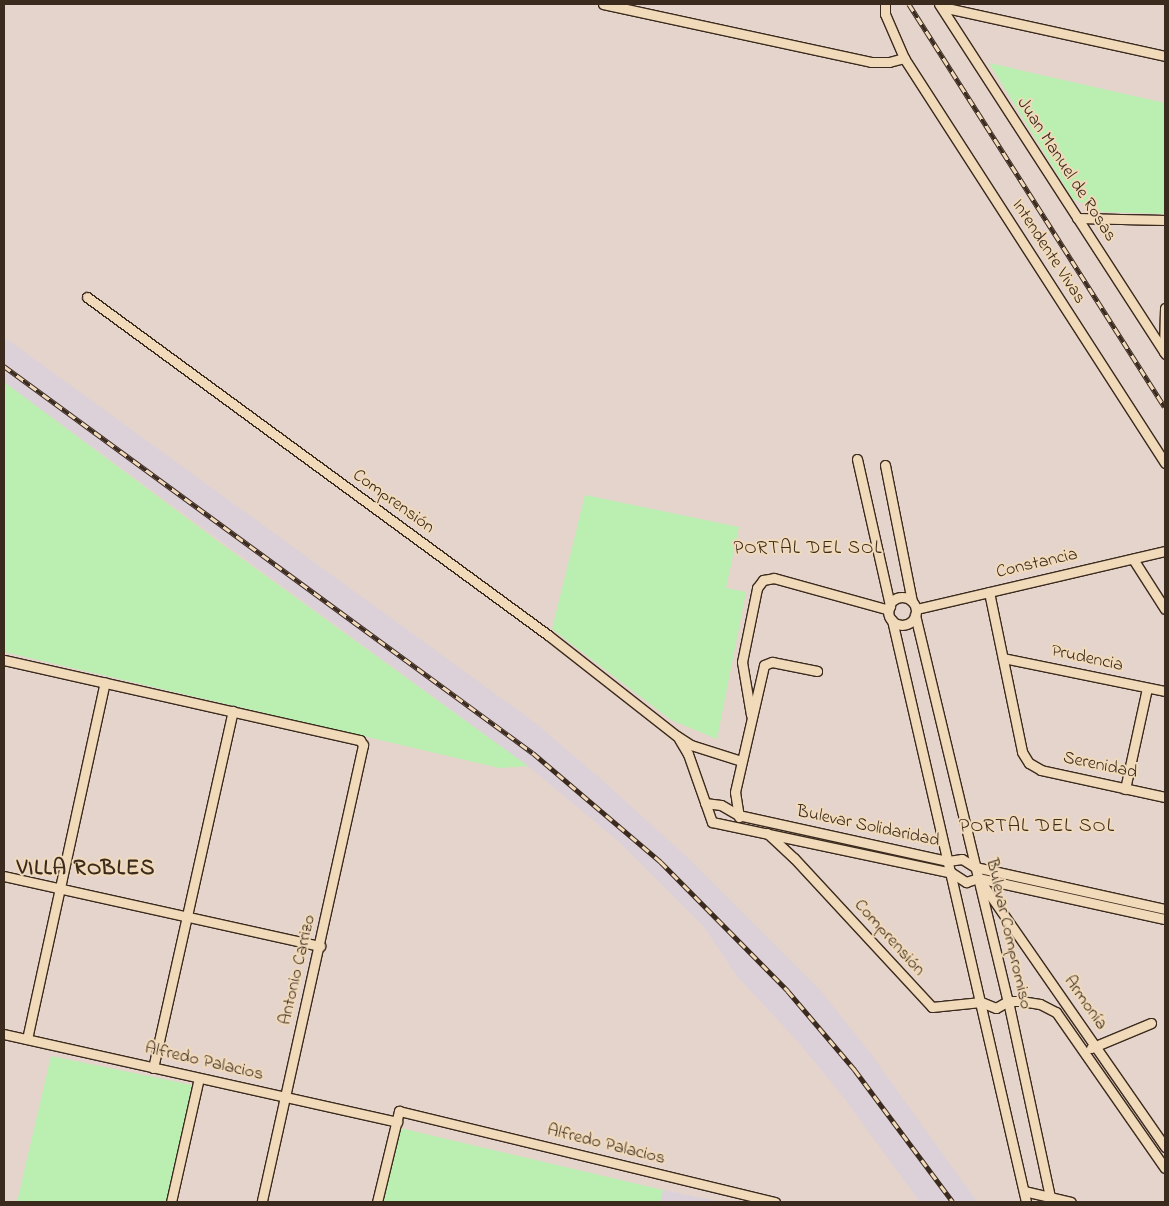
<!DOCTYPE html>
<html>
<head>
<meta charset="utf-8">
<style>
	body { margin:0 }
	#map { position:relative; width:1169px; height:1206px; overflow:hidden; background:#e5d4cc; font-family:"Indie Flower",sans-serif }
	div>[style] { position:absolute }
	.built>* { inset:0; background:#dcd0d9 }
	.green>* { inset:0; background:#baefb1 }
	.roads { filter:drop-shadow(1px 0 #3b2a1e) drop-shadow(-1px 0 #3b2a1e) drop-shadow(0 1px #3b2a1e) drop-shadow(0 -1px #3b2a1e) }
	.street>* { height:9px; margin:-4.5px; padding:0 4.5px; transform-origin:4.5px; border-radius:4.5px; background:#f1dab9 }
	.street>.ring { margin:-4.5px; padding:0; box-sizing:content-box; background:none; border:9px solid #f1dab9; border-radius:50% }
	.rail>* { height:4.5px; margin-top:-2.25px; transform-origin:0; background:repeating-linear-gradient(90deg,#f1dab9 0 8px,#3b2a1e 0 16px); box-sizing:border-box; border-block:1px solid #3b2a1e }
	span { translate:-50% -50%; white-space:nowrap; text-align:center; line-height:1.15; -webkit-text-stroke:4px #f1dab9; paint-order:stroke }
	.street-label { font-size:18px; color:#3b2a1e }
	.neighbourhood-label { font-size:19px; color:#3b2a1e; letter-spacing:1px }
	.quarter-label { font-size:20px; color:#3b2a1e; letter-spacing:1px }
	.district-label { font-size:22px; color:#3b2a1e; font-weight:700; letter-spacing:1px }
	.frame { position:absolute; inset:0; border:5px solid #3b2a1e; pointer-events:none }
</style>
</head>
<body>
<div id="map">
	<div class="built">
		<i style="clip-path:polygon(4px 337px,534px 722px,602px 780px,689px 859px,820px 990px,871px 1054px,977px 1202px,920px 1202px,844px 1098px,800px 1044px,737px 976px,704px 927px,617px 840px,528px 766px,4px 382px)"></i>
		<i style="clip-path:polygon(663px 1190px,721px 1202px,660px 1202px)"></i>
	</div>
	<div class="green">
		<i style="clip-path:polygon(989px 63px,1165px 103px,1165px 214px,1102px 212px,1073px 199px)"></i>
		<i style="clip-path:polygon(4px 382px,219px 542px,528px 766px,499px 768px,4px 652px)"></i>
		<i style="clip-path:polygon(585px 495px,739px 527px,726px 588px,746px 592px,717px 739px,671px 720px,552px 629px)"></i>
		<i style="clip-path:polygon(51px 1056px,192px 1085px,166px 1202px,17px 1202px)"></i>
		<i style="clip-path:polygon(400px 1128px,663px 1190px,660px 1202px,382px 1202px)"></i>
	</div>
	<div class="roads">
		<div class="street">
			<i style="left:603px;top:4px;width:274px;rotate:12.2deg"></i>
			<i style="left:871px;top:62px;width:18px"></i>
			<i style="left:889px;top:62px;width:16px;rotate:-15deg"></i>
			<i style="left:885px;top:4px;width:10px;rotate:90deg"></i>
			<i style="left:885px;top:14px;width:48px;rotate:66.6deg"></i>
			<i style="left:904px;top:58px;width:482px;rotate:57.2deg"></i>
			<i style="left:939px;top:4px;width:417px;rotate:57.1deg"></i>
			<i style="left:942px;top:7px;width:228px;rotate:12.4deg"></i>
			<i style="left:1077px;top:218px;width:88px;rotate:1.3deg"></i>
			<i style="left:87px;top:297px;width:572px;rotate:36.25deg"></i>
			<i style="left:548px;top:635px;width:164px;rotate:38.1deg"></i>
			<i style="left:677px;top:736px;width:17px;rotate:33deg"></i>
			<i style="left:691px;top:745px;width:52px;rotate:17.7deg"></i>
			<i style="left:1164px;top:352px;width:44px;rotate:-88.7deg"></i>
			<i style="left:857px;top:459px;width:151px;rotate:77.3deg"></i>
			<i style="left:885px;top:465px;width:139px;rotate:78.8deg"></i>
			<i style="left:1133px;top:559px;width:59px;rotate:57.4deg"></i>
			<i style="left:989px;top:592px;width:163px;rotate:78.3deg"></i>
			<i style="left:1022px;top:752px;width:13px;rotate:58deg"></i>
			<i style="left:1029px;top:763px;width:14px;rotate:30deg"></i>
			<i style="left:1041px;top:770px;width:127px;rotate:12.3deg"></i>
			<i class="ring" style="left:888px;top:597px;width:19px;height:19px"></i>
			<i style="left:916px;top:609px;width:256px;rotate:-13.1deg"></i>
			<i style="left:915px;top:615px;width:397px;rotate:76.5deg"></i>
			<i style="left:1008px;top:1001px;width:206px;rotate:77.9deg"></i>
			<i style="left:892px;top:620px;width:597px;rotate:77.03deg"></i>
			<i style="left:1003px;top:658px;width:165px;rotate:11.5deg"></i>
			<i style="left:4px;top:660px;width:365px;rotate:12.7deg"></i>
			<i style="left:360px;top:740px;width:6px;rotate:59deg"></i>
			<i style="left:363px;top:745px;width:468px;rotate:102.5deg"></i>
			<i style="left:751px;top:715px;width:54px;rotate:-99.6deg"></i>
			<i style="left:742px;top:662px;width:76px;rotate:-78.5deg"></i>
			<i style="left:757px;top:588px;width:10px;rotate:-53deg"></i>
			<i style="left:763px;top:580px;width:11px;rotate:-10deg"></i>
			<i style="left:774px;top:578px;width:119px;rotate:15.5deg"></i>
			<i style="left:679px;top:739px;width:17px;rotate:59deg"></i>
			<i style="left:688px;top:754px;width:72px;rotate:70.6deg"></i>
			<i style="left:712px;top:822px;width:245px;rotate:12deg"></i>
			<i style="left:952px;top:873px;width:17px;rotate:33deg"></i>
			<i style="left:966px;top:882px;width:13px;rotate:-18deg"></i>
			<i style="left:978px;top:878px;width:191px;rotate:12.4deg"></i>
			<i style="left:1125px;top:789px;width:103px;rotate:-77.7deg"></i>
			<i style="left:705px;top:803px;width:16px;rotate:7deg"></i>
			<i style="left:721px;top:805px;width:20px;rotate:30deg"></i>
			<i style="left:738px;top:815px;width:215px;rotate:12.4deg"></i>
			<i style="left:948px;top:861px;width:14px;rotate:-8deg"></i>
			<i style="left:962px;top:859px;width:15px;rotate:32deg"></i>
			<i style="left:975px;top:867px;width:195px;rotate:12.5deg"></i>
			<i style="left:739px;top:817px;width:25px;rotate:-99deg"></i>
			<i style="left:735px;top:792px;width:130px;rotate:-77.1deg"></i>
			<i style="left:764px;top:665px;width:9px;rotate:-21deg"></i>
			<i style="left:772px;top:662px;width:46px;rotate:11.3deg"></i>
			<i style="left:767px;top:833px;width:37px;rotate:43deg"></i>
			<i style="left:794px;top:858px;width:203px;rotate:47.2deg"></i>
			<i style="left:932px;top:1007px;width:49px;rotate:-5.8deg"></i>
			<i style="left:981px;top:1002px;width:16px;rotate:22deg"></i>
			<i style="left:996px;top:1008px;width:14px;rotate:-30deg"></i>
			<i style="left:1008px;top:1001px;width:13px"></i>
			<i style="left:1021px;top:1001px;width:19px;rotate:9deg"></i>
			<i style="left:1040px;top:1004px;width:18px;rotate:27deg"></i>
			<i style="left:1056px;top:1012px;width:190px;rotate:55.1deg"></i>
			<i style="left:4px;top:876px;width:324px;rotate:12.5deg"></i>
			<i style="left:981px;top:882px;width:323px;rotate:55.2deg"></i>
			<i style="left:4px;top:1034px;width:403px;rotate:12.6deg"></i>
			<i style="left:27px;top:1039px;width:365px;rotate:-77.7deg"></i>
			<i style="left:1091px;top:1048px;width:65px;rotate:-22.6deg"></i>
			<i style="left:153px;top:1068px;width:366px;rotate:-77.4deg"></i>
			<i style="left:1024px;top:1191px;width:48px;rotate:13.2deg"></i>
			<i style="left:171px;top:1202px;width:127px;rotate:-77.3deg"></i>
			<i style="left:377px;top:1202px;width:94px;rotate:-76.4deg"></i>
			<i style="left:399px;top:1111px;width:387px;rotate:13.6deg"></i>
		</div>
	</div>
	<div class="rail">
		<i style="left:909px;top:4px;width:477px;rotate:57.6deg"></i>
		<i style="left:4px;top:366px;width:655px;rotate:36.19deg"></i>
		<i style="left:533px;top:753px;width:168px;rotate:40.4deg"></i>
		<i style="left:661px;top:862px;width:181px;rotate:45.4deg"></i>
		<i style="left:788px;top:991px;width:104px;rotate:49.7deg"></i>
		<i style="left:855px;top:1070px;width:164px;rotate:53.4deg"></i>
	</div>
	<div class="street-label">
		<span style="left:1066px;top:170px;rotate:57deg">Juan Manuel de Rosas</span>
		<span style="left:1048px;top:252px;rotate:57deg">Intendente Vivas</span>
		<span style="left:393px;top:502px;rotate:36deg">Comprensión</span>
		<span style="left:1037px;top:564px;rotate:-13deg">Constancia</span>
		<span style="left:1087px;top:659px;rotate:12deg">Prudencia</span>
		<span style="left:1100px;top:766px;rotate:12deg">Serenidad</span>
		<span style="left:868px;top:827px;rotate:12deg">Bulevar Solidaridad</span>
		<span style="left:1008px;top:934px;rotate:77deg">Bulevar Compromiso</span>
		<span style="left:889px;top:938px;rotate:48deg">Comprensión</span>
		<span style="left:298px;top:970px;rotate:-77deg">Antonio Carrizo</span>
		<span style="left:1085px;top:1003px;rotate:55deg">Armonía</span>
		<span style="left:204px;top:1062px;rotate:13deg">Alfredo Palacios</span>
		<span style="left:606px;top:1145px;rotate:14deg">Alfredo Palacios</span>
	</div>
	<div class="neighbourhood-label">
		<span style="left:808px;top:549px">PORTAL DEL SOL</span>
	</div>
	<div class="quarter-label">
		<span style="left:1037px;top:826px">PORTAL DEL SOL</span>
	</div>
	<div class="district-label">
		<span style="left:86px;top:870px">VILLA ROBLES</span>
	</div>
	<div class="frame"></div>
</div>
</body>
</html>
